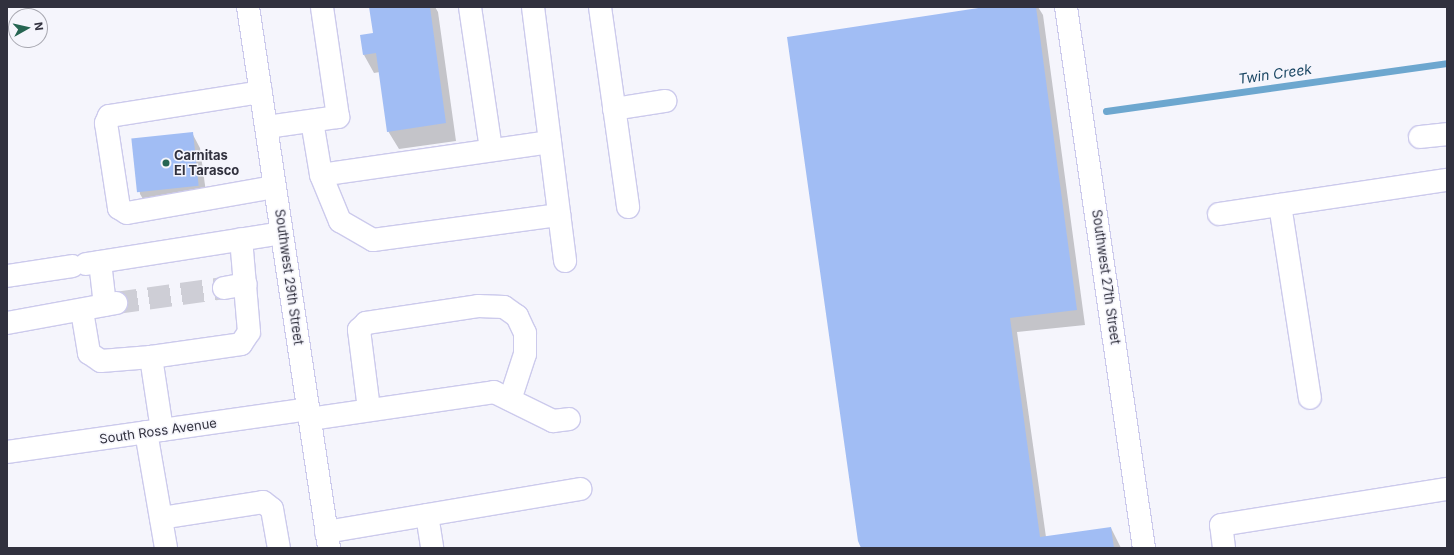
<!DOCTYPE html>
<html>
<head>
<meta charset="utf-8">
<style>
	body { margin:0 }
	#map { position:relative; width:1454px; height:555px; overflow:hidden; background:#f5f5fc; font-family:Inter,sans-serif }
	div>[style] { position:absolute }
	.shadow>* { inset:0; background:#0003 }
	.stream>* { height:7px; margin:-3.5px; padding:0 3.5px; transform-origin:3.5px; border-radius:3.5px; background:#6da7cf }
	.building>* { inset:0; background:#a1bdf4; transform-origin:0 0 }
	.minor-tunnel>* { height:22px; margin-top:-11px; transform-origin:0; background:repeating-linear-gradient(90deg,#ceced6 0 22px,transparent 0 33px) }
	.roads { filter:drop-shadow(1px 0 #cccaec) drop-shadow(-1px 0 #cccaec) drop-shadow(0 1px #cccaec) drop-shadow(0 -1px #cccaec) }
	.minor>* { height:22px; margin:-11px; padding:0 11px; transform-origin:11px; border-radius:11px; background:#fff }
	.major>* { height:22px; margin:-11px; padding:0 11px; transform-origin:11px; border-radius:11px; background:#fff }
	.dots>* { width:11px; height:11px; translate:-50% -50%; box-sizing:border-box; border:2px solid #f5f5fc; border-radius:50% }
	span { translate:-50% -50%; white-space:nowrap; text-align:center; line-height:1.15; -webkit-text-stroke:3px #f5f5fc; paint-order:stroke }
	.poi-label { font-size:13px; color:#31313e; font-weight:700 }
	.left { translate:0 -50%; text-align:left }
	.street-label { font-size:13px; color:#31313e }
	.water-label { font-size:14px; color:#1a4663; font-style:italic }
	.frame { position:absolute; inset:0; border:8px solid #31313e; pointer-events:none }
	.north { position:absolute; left:8px; top:8px; width:40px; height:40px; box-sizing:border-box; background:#f5f5fc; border:1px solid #a7a7b0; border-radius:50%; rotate:82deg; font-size:11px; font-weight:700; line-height:16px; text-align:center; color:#31313e }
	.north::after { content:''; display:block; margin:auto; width:14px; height:18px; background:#266552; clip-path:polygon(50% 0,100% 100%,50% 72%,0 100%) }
</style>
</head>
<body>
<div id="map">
	<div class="shadow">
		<i style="clip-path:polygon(370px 7px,435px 7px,438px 12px,456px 141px,399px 149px,388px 131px,380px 72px,374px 73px,364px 55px,374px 34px)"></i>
		<i style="clip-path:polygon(992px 7px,1038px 7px,1043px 15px,1085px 325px,1017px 332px,1046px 537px,1111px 528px,1121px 548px,862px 548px)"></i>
		<i style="clip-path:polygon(192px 133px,200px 148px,207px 200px,149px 209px,140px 194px,133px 142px)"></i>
	</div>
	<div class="stream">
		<i style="left:1106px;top:111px;width:344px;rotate:-8deg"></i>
	</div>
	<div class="building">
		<i style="clip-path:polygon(369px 7px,430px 7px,446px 123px,387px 132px,376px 53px,363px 55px,360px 35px,373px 33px)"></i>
		<i style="clip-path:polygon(985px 7px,1036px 7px,1077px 310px,1010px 318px,1040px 537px,1111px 527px,1114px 548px,861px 548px,858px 541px,787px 37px)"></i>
		<i style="left:193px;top:132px;width:54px;height:62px;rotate:84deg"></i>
	</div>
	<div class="minor-tunnel">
		<i style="left:116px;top:303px;width:109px;rotate:-7.9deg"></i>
	</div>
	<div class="roads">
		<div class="minor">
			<i style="left:470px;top:7px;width:144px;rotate:81.6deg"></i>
			<i style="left:533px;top:7px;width:256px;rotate:82.8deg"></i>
			<i style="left:600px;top:7px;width:202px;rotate:82deg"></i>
			<i style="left:1066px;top:7px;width:547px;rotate:81.8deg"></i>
			<i style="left:261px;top:92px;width:154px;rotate:171deg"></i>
			<i style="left:109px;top:116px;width:8px;rotate:113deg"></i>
			<i style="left:106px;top:123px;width:86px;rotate:81.3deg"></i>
			<i style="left:119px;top:208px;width:9px;rotate:32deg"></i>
			<i style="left:127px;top:213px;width:150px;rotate:-10deg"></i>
			<i style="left:614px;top:109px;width:52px;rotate:-8.9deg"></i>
			<i style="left:312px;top:121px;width:55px;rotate:80.5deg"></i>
			<i style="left:267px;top:127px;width:72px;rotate:-8deg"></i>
			<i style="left:338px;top:117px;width:111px;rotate:-98.3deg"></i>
			<i style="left:1420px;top:137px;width:27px;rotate:-6deg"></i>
			<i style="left:550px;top:142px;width:231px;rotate:171.8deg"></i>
			<i style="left:321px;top:175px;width:50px;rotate:67.6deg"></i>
			<i style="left:340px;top:221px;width:38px;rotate:30deg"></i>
			<i style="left:373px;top:240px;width:188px;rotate:-7.7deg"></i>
			<i style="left:1280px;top:205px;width:195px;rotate:81.2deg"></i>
			<i style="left:1219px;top:214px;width:231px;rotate:-8.5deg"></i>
			<i style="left:100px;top:262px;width:43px;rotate:83.4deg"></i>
			<i style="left:86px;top:264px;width:198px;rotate:-9deg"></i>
			<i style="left:7px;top:276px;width:66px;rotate:-8.7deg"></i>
			<i style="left:224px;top:288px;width:22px;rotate:-10deg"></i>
			<i style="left:82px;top:311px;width:43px;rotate:80.5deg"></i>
			<i style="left:89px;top:353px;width:14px;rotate:34deg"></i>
			<i style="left:101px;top:361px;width:50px;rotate:-4.6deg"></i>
			<i style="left:7px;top:323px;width:111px;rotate:-10.4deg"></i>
			<i style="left:369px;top:409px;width:80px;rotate:-97.2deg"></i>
			<i style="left:359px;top:330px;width:10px;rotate:-45deg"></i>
			<i style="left:366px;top:323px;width:113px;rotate:-8.6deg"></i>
			<i style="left:478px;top:306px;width:26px;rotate:2deg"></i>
			<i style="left:504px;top:307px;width:16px;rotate:35deg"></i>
			<i style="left:517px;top:316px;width:19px;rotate:65deg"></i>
			<i style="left:525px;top:333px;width:21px;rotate:90deg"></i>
			<i style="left:525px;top:354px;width:48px;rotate:108.1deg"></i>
			<i style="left:310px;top:419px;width:186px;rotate:-8.3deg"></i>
			<i style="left:494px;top:392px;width:66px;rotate:26.2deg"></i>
			<i style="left:553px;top:421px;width:16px;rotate:-7deg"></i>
			<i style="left:162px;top:430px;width:74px;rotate:-98.6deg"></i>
			<i style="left:151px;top:357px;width:91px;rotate:-8.2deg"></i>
			<i style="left:241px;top:344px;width:14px;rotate:-56deg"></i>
			<i style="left:249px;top:332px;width:93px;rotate:-94.9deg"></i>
			<i style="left:146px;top:432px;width:118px;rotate:80.2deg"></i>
			<i style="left:7px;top:452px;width:304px;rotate:-8.1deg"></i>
			<i style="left:427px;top:515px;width:33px;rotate:81deg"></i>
			<i style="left:161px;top:518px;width:103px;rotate:-8.9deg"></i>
			<i style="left:263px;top:502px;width:11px;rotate:38deg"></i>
			<i style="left:272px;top:509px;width:40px;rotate:80deg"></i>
			<i style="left:326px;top:532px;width:258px;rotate:-9.6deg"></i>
			<i style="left:1224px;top:548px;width:23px;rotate:-97deg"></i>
			<i style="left:1221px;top:525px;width:229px;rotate:-9.1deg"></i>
		</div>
		<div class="major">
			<i style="left:248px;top:7px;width:547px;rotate:81.48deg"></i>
		</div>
	</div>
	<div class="dots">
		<i style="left:166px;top:163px;background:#266552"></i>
	</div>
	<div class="poi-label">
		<span class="left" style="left:174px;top:163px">Carnitas<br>El Tarasco</span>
	</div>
	<div class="street-label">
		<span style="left:289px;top:277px;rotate:82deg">Southwest 29th Street</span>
		<span style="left:1106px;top:277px;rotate:82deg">Southwest 27th Street</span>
		<span style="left:158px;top:431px;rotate:-8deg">South Ross Avenue</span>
	</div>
	<div class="water-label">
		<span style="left:1275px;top:74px;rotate:-8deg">Twin Creek</span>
	</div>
	<div class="frame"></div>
	<div class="north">N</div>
</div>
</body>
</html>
